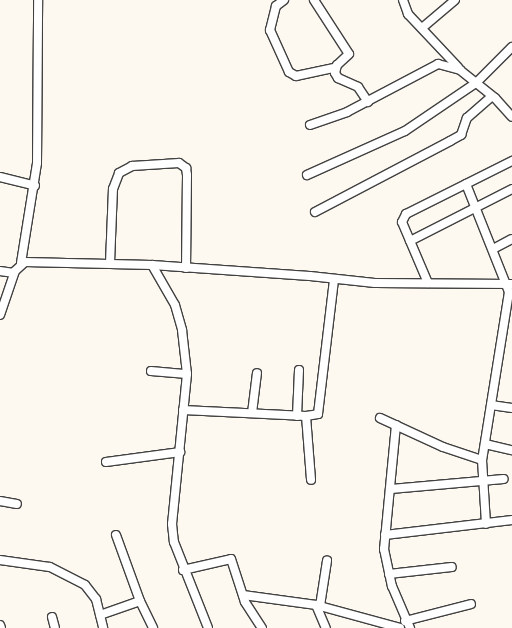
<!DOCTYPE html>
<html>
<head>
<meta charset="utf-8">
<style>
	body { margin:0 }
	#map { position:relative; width:512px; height:628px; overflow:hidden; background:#fef9f0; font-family:"Source Serif 4",serif }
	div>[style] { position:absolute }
	.roads { filter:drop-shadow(1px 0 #414141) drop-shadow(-1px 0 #414141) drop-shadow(0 1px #414141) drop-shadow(0 -1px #414141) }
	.street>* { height:8px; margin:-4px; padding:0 4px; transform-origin:4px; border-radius:4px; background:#fff }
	span { translate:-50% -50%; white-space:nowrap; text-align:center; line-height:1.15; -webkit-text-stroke:4px #fff; paint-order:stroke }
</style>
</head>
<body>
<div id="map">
	<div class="roads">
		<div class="street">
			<i style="left:284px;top:0;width:10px;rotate:143deg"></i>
			<i style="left:276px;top:6px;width:25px;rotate:104deg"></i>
			<i style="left:270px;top:30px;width:46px;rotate:65.7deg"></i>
			<i style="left:289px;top:72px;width:8px;rotate:30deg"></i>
			<i style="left:296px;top:76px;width:40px;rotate:-12deg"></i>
			<i style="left:314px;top:0;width:64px;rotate:57.1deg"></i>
			<i style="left:349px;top:54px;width:16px;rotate:137deg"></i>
			<i style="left:337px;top:65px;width:8px;rotate:104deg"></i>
			<i style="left:335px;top:73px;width:6px;rotate:59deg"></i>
			<i style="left:338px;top:78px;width:22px;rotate:24deg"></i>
			<i style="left:358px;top:87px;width:18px;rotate:56deg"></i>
			<i style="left:403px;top:0;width:15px;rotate:70deg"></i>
			<i style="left:408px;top:14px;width:73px;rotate:46.7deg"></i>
			<i style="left:422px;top:28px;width:43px;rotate:-40.3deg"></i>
			<i style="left:310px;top:125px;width:39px;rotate:-19deg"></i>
			<i style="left:347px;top:112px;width:103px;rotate:-27.8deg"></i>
			<i style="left:438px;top:64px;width:23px;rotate:15deg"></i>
			<i style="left:460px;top:70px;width:45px;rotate:38.7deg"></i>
			<i style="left:495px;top:98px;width:25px;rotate:48deg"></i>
			<i style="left:307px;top:175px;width:107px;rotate:-24.2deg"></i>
			<i style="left:405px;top:131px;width:86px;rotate:-34.1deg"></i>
			<i style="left:476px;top:83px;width:51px;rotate:-45deg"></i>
			<i style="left:0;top:177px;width:36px;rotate:14deg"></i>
			<i style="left:466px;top:184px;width:116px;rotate:68.3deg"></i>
			<i style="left:509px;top:292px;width:170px;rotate:99.1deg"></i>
			<i style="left:482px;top:460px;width:64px;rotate:86.4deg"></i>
			<i style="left:315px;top:212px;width:153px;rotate:-27.7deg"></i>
			<i style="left:450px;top:141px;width:13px;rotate:-29deg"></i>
			<i style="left:461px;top:135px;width:18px;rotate:-71deg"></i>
			<i style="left:467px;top:118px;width:33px;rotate:-41deg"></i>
			<i style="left:410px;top:241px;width:114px;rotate:-27deg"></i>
			<i style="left:493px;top:249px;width:21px;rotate:-28deg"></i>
			<i style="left:21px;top:263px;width:101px;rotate:-80.9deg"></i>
			<i style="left:37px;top:163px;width:163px;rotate:-89.6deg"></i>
			<i style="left:110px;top:263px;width:74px;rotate:-87.7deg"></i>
			<i style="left:113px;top:189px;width:17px;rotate:-69deg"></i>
			<i style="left:119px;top:173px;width:15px;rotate:-28deg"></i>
			<i style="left:132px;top:166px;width:47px;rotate:-3.7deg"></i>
			<i style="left:179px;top:163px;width:9px;rotate:36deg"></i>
			<i style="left:186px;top:168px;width:7px;rotate:82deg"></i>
			<i style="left:187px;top:175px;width:93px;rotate:90.6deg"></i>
			<i style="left:152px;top:265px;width:46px;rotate:60.1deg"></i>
			<i style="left:175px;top:305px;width:26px;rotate:74deg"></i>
			<i style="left:182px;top:330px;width:44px;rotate:83.5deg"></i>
			<i style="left:187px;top:374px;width:151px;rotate:95.7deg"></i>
			<i style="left:172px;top:524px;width:18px;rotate:84deg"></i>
			<i style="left:174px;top:542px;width:92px;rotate:68.4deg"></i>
			<i style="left:0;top:271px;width:14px;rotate:8deg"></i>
			<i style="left:428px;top:283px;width:66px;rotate:-113.1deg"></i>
			<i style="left:402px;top:222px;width:9px;rotate:-63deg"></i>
			<i style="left:406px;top:214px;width:119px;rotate:-26.6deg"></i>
			<i style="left:0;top:315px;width:46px;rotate:-71.2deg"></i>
			<i style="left:15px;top:271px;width:13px;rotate:-42deg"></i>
			<i style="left:25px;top:262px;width:127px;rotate:1.4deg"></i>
			<i style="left:152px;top:265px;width:158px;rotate:4deg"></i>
			<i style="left:310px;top:276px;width:65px;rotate:6.1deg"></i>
			<i style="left:375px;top:283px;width:137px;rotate:0.4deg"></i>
			<i style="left:151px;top:371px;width:36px;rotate:5deg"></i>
			<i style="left:491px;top:405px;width:21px;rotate:8deg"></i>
			<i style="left:183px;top:410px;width:123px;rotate:2.8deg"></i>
			<i style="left:306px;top:416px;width:12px;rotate:-9deg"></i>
			<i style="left:318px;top:414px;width:136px;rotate:-83.2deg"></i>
			<i style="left:252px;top:413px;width:40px;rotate:-82.9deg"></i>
			<i style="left:297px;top:416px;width:46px;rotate:-87.5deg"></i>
			<i style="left:306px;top:416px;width:64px;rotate:85.5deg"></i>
			<i style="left:380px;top:418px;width:69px;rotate:24.7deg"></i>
			<i style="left:443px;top:447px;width:41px;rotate:18.4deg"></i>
			<i style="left:396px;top:425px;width:125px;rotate:95.5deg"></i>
			<i style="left:384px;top:549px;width:38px;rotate:78deg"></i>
			<i style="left:392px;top:586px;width:46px;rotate:66.8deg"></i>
			<i style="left:485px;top:444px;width:28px;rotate:13deg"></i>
			<i style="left:106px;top:462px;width:75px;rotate:-7.7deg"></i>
			<i style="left:391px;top:489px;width:113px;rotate:-5.1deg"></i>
			<i style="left:0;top:501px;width:17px;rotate:10deg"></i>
			<i style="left:116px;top:535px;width:70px;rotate:70deg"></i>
			<i style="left:140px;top:601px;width:30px;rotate:64deg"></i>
			<i style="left:385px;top:535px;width:128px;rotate:-6.7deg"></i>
			<i style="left:0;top:560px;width:50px;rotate:8deg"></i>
			<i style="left:50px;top:567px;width:39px;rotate:27deg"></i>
			<i style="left:85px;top:585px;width:18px;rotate:52deg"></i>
			<i style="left:96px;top:599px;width:30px;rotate:76deg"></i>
			<i style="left:183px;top:570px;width:49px;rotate:-12.9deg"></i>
			<i style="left:231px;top:559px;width:45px;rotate:72deg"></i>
			<i style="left:245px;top:602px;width:31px;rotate:57deg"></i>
			<i style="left:389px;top:574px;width:63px;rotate:-6.3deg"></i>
			<i style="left:243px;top:595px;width:74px;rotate:7.8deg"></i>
			<i style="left:316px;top:605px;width:87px;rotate:15.3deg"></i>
			<i style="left:316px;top:605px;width:25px;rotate:67deg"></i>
			<i style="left:320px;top:606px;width:46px;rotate:-81.2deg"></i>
			<i style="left:100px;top:615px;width:42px;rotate:-19.3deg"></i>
			<i style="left:52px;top:617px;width:11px;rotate:75deg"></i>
			<i style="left:405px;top:621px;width:68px;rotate:-14.4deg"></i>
			<i style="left:0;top:625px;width:3px;rotate:72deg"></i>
		</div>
	</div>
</div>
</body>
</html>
